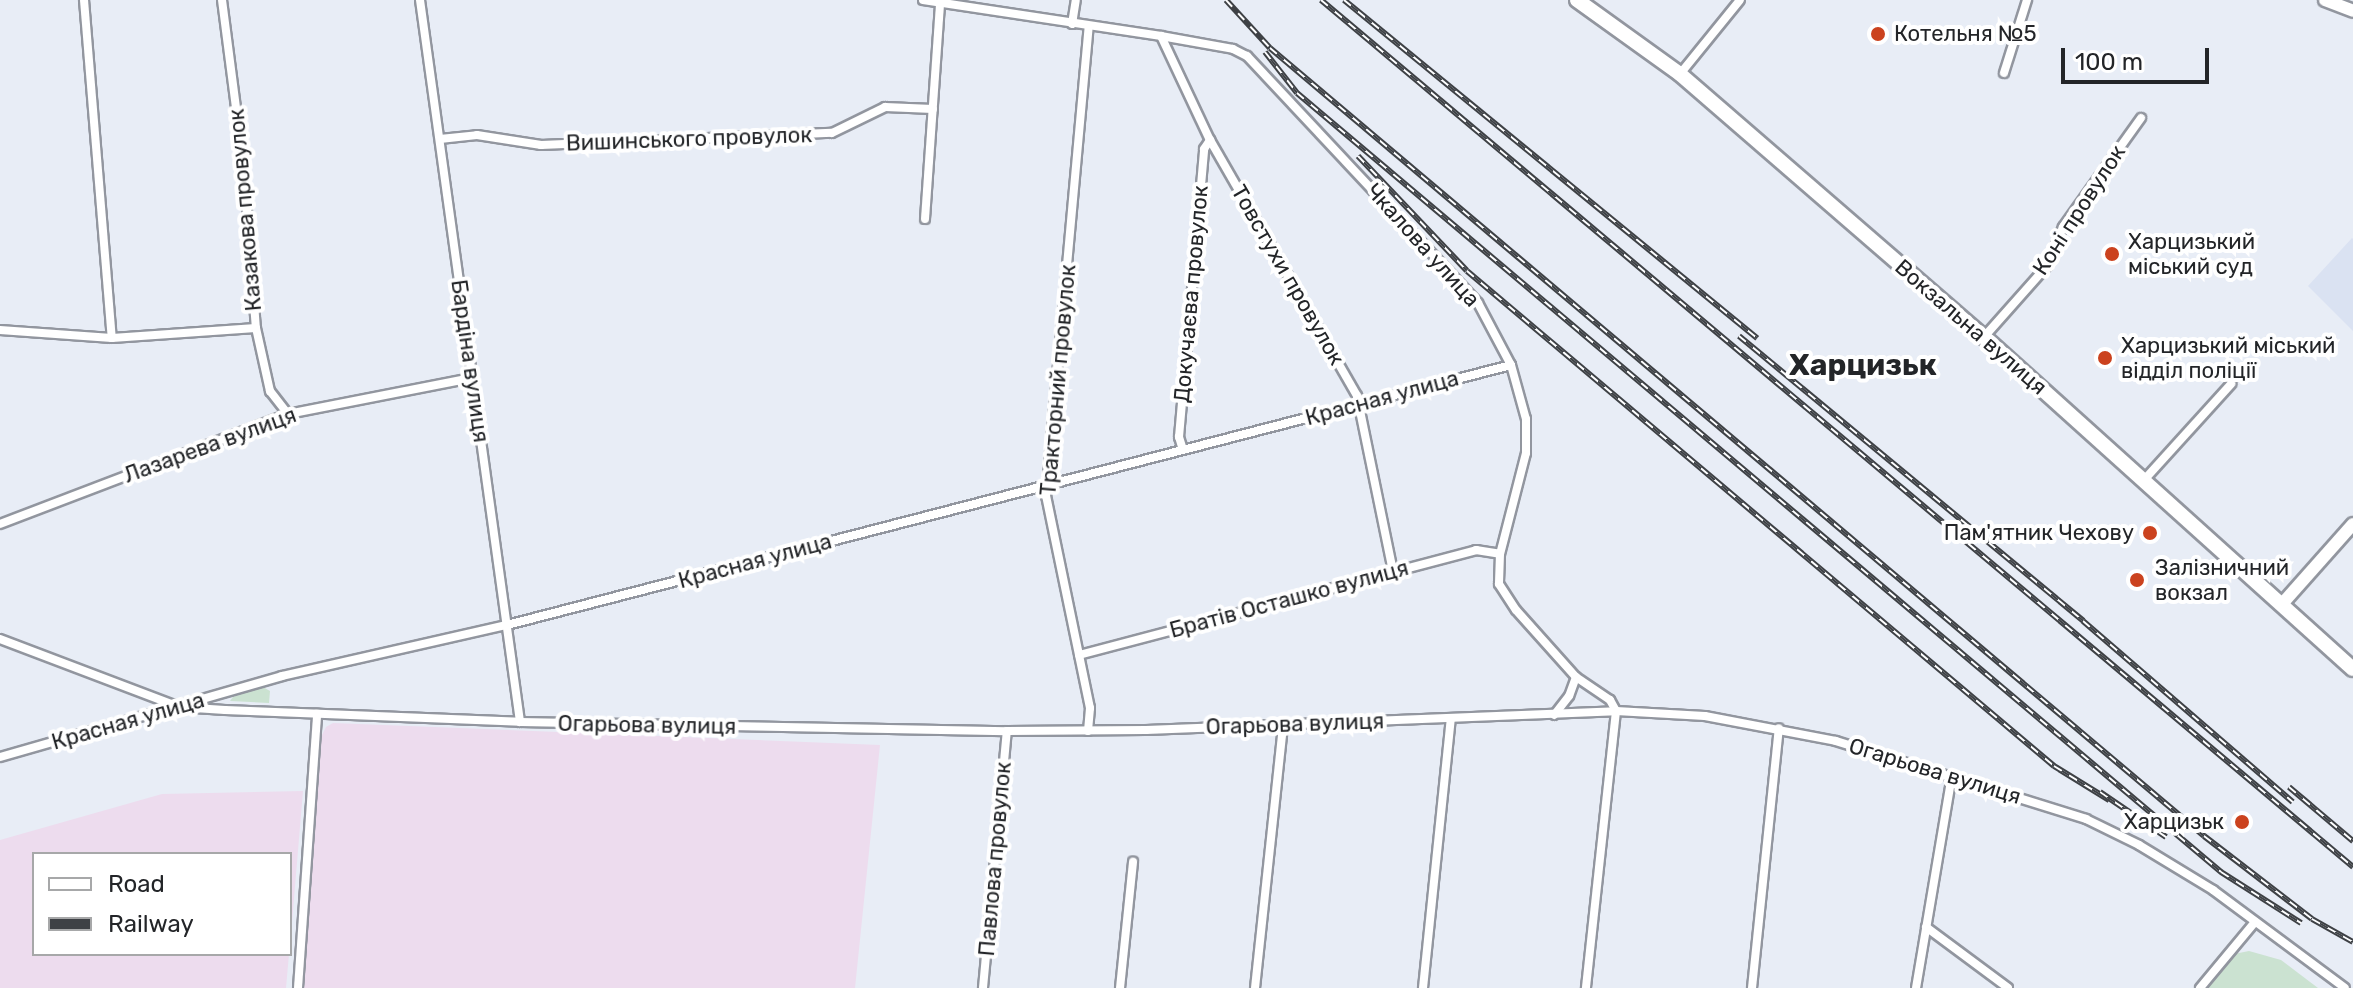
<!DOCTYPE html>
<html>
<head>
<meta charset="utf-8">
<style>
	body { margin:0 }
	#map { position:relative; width:2353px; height:988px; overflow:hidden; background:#e8edf6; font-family:Rubik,sans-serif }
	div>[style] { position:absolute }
	.built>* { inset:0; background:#dae2f2 }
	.industrial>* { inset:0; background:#eddcee }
	.green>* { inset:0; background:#cbe2d1 }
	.roads { filter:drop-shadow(2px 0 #92969f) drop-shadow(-2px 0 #92969f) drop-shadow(0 2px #92969f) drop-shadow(0 -2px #92969f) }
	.minor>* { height:8px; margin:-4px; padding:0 4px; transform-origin:4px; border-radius:4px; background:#fff }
	.secondary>* { height:12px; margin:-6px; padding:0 6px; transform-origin:6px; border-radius:6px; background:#fff }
	.primary>* { height:14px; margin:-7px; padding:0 7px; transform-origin:7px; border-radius:7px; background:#fff }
	.rail>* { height:6px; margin-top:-3px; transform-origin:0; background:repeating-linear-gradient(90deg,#fff 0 9px,#3e4145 0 18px); box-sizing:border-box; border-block:2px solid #3e4145 }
	.dots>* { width:22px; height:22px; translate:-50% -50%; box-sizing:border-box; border:4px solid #fff; border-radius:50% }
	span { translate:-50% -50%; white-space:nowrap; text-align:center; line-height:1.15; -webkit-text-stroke:8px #fff; paint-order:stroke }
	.poi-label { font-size:22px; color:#232528 }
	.left { translate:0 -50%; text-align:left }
	.right { translate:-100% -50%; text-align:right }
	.street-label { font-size:22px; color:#232528 }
	.district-label { font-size:30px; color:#232528; font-weight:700 }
	.legend { position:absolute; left:32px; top:852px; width:260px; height:104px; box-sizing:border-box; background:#fff; border:2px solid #a7a8a9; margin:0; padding:10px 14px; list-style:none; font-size:24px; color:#232528 }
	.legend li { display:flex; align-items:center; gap:16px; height:40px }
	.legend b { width:40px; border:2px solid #a7a8a9 }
	.scale { position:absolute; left:2061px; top:48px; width:148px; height:36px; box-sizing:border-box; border:4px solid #232528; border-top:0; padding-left:10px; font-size:24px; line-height:28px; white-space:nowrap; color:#232528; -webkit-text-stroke:6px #fff; paint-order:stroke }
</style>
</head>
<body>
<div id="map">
	<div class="built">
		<i style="clip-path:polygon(2352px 238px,2353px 239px,2353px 331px,2308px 286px)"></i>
	</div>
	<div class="industrial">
		<i style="clip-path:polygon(333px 723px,880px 745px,855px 988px,304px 988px,321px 737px,326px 727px)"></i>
		<i style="clip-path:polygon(303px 791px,290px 946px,290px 854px,34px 854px,34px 954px,289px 954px,286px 988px,0 988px,0 840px,162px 794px)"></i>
	</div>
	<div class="green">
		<i style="clip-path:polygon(263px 687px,270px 691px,269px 703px,230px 701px,233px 697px)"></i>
		<i style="clip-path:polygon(2249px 951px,2281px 960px,2318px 988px,2206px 988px,2234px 954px)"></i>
	</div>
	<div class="roads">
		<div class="minor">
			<i style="left:84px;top:0;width:339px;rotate:85.3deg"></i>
			<i style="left:222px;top:0;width:171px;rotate:82.6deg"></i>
			<i style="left:244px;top:170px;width:158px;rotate:85.7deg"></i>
			<i style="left:256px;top:328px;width:65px;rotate:77.5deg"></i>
			<i style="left:270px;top:391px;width:29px;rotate:52deg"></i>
			<i style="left:420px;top:0;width:729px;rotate:82.11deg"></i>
			<i style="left:923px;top:0;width:241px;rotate:8.6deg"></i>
			<i style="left:1161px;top:36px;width:73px;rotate:10.2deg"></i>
			<i style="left:1233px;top:49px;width:16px;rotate:27deg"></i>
			<i style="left:1247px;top:56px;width:338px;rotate:46.9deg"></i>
			<i style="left:1478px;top:303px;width:70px;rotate:62deg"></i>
			<i style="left:1511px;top:365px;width:56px;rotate:74.5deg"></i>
			<i style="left:1526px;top:419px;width:34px;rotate:90deg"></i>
			<i style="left:1526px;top:453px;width:104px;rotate:104.4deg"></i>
			<i style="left:1500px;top:554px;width:30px;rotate:92deg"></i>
			<i style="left:1499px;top:584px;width:31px;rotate:57deg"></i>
			<i style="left:1516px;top:610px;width:90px;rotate:48.2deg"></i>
			<i style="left:1576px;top:677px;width:20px;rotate:110deg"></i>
			<i style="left:1569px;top:696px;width:24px;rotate:128deg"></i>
			<i style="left:1072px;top:24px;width:24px;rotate:-81deg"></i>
			<i style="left:1161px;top:36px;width:115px;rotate:64.8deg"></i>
			<i style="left:1210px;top:140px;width:295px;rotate:60.1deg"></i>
			<i style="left:1357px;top:396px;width:180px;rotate:78.4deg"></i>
			<i style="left:2004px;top:73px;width:77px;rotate:-72.5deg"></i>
			<i style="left:1680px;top:74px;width:95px;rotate:-51deg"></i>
			<i style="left:440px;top:139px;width:37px;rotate:-6deg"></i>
			<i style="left:477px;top:135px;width:65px;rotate:8.9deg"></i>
			<i style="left:541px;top:145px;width:291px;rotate:-2.4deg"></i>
			<i style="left:832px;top:133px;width:59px;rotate:-26.1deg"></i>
			<i style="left:885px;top:107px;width:48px;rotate:2.4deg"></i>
			<i style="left:925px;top:219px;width:217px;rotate:-86deg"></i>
			<i style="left:0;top:330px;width:112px;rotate:4.1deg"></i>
			<i style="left:112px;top:338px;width:144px;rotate:-4deg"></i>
			<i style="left:1984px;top:337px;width:96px;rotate:-48.4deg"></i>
			<i style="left:2048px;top:265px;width:41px;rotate:-68.5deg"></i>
			<i style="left:2063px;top:227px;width:134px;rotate:-54.4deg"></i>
			<i style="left:1183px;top:450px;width:14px;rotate:-107deg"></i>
			<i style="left:1179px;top:437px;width:289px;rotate:-85deg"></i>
			<i style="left:1204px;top:149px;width:11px;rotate:-56deg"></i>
			<i style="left:2144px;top:480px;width:130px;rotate:-47.8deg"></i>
			<i style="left:0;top:524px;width:308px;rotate:-20.9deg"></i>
			<i style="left:288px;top:414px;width:187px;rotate:-11.1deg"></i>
			<i style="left:0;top:639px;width:191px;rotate:20.8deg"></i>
			<i style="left:179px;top:707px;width:46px;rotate:3.7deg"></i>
			<i style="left:225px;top:710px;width:295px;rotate:2.3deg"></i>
			<i style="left:520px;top:722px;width:487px;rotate:1.1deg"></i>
			<i style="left:1007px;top:731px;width:139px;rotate:-0.4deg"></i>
			<i style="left:1146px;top:730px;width:470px;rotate:-2.3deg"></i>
			<i style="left:1616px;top:711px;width:89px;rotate:3.2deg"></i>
			<i style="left:1705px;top:716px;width:133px;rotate:10.8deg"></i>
			<i style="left:1836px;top:741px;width:262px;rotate:17.3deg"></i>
			<i style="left:2086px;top:819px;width:59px;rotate:26.1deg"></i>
			<i style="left:2139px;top:845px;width:87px;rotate:31.3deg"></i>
			<i style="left:2213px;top:890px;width:164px;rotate:36.6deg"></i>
			<i style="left:1079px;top:655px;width:411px;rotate:-14.8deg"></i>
			<i style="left:1476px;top:550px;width:24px;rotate:9deg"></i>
			<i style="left:1576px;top:677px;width:41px;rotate:34.1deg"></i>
			<i style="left:1610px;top:700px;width:13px;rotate:61deg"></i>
			<i style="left:1616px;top:711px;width:279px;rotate:96.2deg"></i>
			<i style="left:1088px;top:731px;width:23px;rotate:-85deg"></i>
			<i style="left:1090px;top:708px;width:217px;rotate:-101.7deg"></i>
			<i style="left:1046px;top:496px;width:471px;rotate:-84.8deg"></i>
			<i style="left:0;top:757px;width:293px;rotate:-16deg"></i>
			<i style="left:282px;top:676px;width:231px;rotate:-12.8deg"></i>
			<i style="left:507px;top:625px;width:1037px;rotate:-14.52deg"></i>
			<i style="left:1926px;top:927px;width:102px;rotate:36.6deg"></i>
			<i style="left:298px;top:988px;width:275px;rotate:-86deg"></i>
			<i style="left:983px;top:988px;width:258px;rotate:-84.7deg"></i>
			<i style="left:1120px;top:988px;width:127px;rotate:-84.1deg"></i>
			<i style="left:1255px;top:988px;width:264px;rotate:-83.9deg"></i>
			<i style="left:1423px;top:988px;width:271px;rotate:-84.1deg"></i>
			<i style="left:1752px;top:988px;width:261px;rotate:-84.1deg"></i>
			<i style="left:1916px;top:988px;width:215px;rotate:-80.4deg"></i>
			<i style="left:2200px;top:988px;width:86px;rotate:-50.2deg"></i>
		</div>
		<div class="secondary">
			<i style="left:2325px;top:0;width:30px;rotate:21deg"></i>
			<i style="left:2282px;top:604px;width:107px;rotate:-48.4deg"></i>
		</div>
		<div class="primary">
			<i style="left:1577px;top:0;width:127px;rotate:35.7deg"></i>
			<i style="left:1680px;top:74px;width:402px;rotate:40.9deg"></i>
			<i style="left:1984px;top:337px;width:496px;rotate:42deg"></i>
		</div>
	</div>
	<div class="rail">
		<i style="left:1226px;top:0;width:65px;rotate:47.5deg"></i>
		<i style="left:1270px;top:48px;width:1222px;rotate:40.15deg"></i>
		<i style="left:2204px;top:836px;width:136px;rotate:37.5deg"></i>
		<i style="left:2312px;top:919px;width:47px;rotate:29.3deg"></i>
		<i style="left:1321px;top:0;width:1348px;rotate:40.03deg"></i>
		<i style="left:1344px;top:0;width:534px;rotate:39.3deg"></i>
		<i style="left:1265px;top:52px;width:52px;rotate:52deg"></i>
		<i style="left:1297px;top:93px;width:1209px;rotate:40.13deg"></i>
		<i style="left:2221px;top:872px;width:95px;rotate:32.5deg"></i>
		<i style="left:1358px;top:156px;width:158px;rotate:46.5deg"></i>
		<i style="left:1467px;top:271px;width:768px;rotate:40.14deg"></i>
		<i style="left:2054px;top:766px;width:65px;rotate:31.7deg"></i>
		<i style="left:1739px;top:336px;width:447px;rotate:39.6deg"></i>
		<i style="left:2083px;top:621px;width:277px;rotate:40.8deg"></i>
		<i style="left:2289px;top:787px;width:84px;rotate:40.2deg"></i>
		<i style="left:2100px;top:792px;width:80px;rotate:34.3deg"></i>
	</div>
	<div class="dots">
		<i style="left:1878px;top:34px;background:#cb421e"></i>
		<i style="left:2112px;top:254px;background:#cb421e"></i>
		<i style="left:2105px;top:358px;background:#cb421e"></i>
		<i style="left:2150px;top:533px;background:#cb421e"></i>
		<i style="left:2137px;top:580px;background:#cb421e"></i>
		<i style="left:2242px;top:822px;background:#cb421e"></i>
	</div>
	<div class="poi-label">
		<span class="left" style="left:1894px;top:34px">Котельня №5</span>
		<span class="left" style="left:2128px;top:254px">Харцизький<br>міський суд</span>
		<span class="left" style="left:2121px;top:358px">Харцизький міський<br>відділ поліції</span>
		<span class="right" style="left:2134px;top:533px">Пам'ятник Чехову</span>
		<span class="left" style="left:2155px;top:580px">Залізничний<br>вокзал</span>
		<span class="right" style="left:2224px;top:822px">Харцизьк</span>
	</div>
	<div class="street-label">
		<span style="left:689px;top:139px;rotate:-2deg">Вишинського провулок</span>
		<span style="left:245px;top:210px;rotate:-95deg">Казакова провулок</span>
		<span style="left:2079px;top:210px;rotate:-57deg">Коні провулок</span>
		<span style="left:1423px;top:245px;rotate:48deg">Чкалова улица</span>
		<span style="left:1288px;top:275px;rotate:60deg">Товстухи провулок</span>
		<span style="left:1191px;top:294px;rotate:-85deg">Докучаєва провулок</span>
		<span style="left:1971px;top:327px;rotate:41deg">Вокзальна вулиця</span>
		<span style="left:470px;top:361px;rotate:82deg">Бардіна вулиця</span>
		<span style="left:1058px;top:380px;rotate:-85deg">Тракторний провулок</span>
		<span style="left:1382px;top:398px;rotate:-15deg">Красная улица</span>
		<span style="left:210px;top:445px;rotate:-20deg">Лазарева вулиця</span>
		<span style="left:755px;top:561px;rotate:-15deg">Красная улица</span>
		<span style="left:1289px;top:599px;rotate:-15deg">Братів Осташко вулиця</span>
		<span style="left:128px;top:721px;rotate:-16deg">Красная улица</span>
		<span style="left:1295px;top:724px;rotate:-2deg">Огарьова вулиця</span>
		<span style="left:647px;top:725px;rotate:1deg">Огарьова вулиця</span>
		<span style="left:1935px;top:771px;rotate:17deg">Огарьова вулиця</span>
		<span style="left:995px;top:859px;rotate:-85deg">Павлова провулок</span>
	</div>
	<div class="district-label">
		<span style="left:1863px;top:365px">Харцизьк</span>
	</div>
	<ul class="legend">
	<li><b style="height:10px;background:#fff"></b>Road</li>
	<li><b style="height:10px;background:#3e4145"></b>Railway</li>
	</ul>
	<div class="scale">100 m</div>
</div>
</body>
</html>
